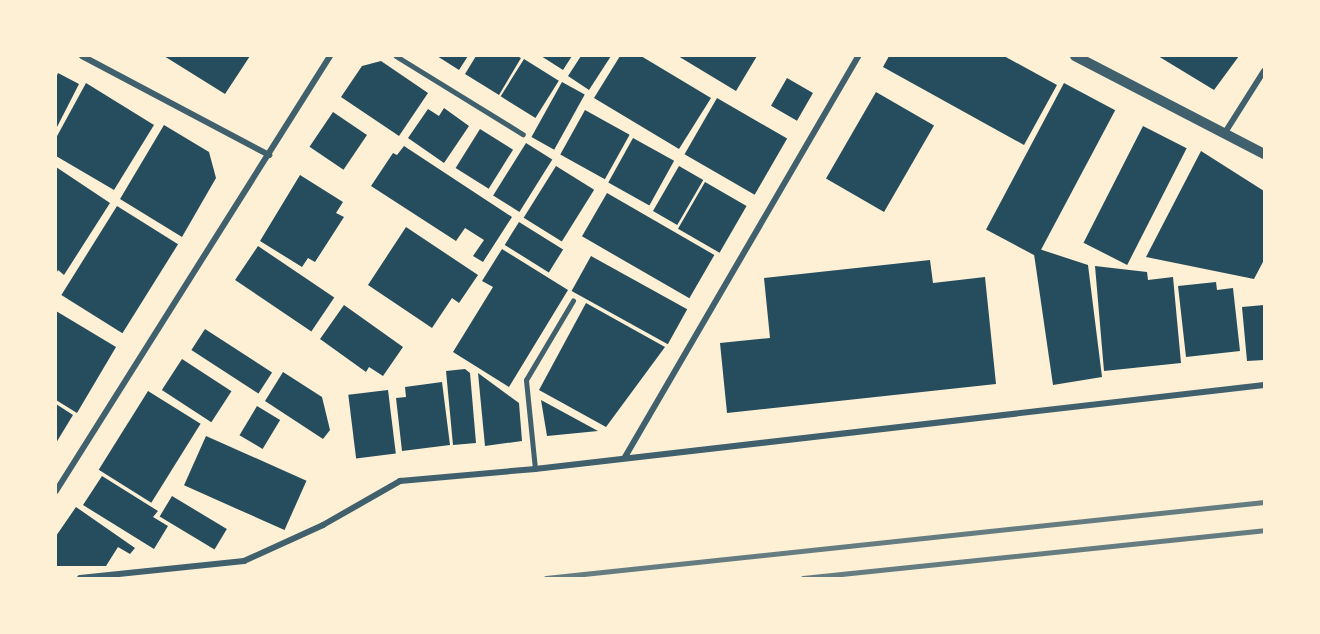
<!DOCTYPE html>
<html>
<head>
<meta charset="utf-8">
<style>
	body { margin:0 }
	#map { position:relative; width:1320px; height:634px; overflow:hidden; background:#fdf0d5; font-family:"DM Sans",sans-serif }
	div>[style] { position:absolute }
	.building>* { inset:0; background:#264d5e; transform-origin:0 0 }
	.service>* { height:4.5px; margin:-2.25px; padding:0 2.25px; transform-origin:2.25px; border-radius:2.25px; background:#3f606c }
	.minor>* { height:6px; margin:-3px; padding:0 3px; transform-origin:3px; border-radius:3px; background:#3f606c }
	.tertiary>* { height:10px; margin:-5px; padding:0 5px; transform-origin:5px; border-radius:5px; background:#3f606c }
	.rail>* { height:4.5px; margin:-2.25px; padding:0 2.25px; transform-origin:2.25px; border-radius:2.25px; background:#657d81 }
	span { translate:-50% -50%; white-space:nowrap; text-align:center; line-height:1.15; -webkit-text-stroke:6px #fdf0d5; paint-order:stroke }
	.frame { position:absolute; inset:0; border:57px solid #fdf0d5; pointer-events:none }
</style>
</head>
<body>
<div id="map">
	<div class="building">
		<i style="clip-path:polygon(164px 56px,250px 56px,225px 94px)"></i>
		<i style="clip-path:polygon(437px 56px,468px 56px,459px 70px)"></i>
		<i style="clip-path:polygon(476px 56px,517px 56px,521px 58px,499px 95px,465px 74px)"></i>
		<i style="clip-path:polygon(541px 56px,572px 56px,563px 70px)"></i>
		<i style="clip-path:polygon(581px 56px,611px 56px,589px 90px,568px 76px)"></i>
		<i style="clip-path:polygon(620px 56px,641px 56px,711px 98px,679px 149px,594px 98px)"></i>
		<i style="clip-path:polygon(678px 56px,757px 56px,736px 91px)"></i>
		<i style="clip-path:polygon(889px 56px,1004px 56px,1057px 85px,1024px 145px,883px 67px)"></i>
		<i style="clip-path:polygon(1158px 56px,1239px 56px,1214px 90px)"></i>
		<i style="left:524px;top:59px;width:41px;height:44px;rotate:32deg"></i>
		<i style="clip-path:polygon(381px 61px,428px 93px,399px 136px,341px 97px,362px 66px)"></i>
		<i style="clip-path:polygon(58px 73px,79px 84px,56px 129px,56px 78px)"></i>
		<i style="left:787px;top:78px;width:30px;height:32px;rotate:30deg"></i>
		<i style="left:562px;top:82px;width:26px;height:63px;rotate:29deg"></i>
		<i style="clip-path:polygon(86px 83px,154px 125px,114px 190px,56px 156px,56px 138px)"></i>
		<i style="left:1064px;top:83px;width:58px;height:166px;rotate:28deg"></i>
		<i style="left:876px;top:92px;width:67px;height:100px;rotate:30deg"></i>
		<i style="left:717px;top:98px;width:81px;height:65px;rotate:30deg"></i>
		<i style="clip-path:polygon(444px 108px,469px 126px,444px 163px,408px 138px,428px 109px,439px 116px)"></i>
		<i style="left:585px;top:110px;width:51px;height:51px;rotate:29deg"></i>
		<i style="left:333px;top:112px;width:41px;height:42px;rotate:34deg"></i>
		<i style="clip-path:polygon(164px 125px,209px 152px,216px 178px,182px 237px,120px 199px)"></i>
		<i style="left:1143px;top:126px;width:49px;height:131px;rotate:27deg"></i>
		<i style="left:480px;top:129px;width:39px;height:46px;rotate:32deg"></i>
		<i style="left:633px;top:138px;width:47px;height:51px;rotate:29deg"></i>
		<i style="left:526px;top:143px;width:31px;height:62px;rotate:32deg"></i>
		<i style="clip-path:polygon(404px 146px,512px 217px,483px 262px,473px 256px,484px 240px,465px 228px,456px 241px,371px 186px,393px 153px,397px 155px)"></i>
		<i style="clip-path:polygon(1201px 151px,1264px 191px,1264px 260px,1254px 279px,1146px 257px)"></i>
		<i style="left:556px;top:166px;width:45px;height:61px;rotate:32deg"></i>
		<i style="left:679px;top:166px;width:28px;height:52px;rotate:30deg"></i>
		<i style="clip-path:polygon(56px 167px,110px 203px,64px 275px,58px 270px,56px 274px)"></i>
		<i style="clip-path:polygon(300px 175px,343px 202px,336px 213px,344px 217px,315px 262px,308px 258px,302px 267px,260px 241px)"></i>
		<i style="left:705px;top:182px;width:48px;height:54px;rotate:30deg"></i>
		<i style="left:607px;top:193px;width:124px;height:50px;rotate:30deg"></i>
		<i style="left:117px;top:206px;width:72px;height:105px;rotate:32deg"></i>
		<i style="left:519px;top:222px;width:52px;height:27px;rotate:32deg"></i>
		<i style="clip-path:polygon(406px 227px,478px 275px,459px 303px,452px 298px,432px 328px,368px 285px)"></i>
		<i style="left:258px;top:246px;width:92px;height:41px;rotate:34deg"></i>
		<i style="clip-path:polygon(1033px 247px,1088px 265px,1102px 377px,1053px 385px)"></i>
		<i style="clip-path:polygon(502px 249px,568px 290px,509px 387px,453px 352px,493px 287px,482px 281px)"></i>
		<i style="left:591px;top:256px;width:110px;height:40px;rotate:29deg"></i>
		<i style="clip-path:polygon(930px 260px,933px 283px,985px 277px,996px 384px,727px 413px,720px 343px,770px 338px,764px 278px)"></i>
		<i style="clip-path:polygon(1095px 266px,1147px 272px,1148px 280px,1173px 277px,1181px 363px,1104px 371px)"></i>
		<i style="clip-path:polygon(1216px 282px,1217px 290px,1233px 288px,1240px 351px,1186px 357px,1178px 286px)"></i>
		<i style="clip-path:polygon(586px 303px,665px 347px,606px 427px,539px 390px)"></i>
		<i style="clip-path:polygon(344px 305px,403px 347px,383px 376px,369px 367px,366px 372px,320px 339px)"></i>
		<i style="clip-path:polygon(1264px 305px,1264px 360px,1247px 361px,1242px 307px)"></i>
		<i style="clip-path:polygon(56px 311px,116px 347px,77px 413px,56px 400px)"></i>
		<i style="left:205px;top:329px;width:80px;height:25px;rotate:33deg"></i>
		<i style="left:182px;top:359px;width:59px;height:37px;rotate:33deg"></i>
		<i style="clip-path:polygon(465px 369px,470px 373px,476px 443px,453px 445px,446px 371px)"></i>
		<i style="clip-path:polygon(283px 372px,322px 397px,330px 430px,323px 439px,265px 401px)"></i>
		<i style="clip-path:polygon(478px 373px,519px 403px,522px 441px,485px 446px)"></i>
		<i style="clip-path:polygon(442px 382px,450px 445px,402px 451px,396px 398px,406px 397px,405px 387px)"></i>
		<i style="left:388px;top:390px;width:64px;height:40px;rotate:83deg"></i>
		<i style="left:148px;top:391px;width:62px;height:93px;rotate:32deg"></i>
		<i style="clip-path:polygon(541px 400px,598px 431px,547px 436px)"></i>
		<i style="clip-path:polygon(56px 404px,73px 415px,56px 443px)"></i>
		<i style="left:257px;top:406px;width:27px;height:34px;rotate:31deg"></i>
		<i style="left:206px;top:436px;width:110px;height:54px;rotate:24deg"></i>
		<i style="clip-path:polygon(102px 476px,158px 511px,153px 517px,168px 526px,154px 549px,83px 505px)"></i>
		<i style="left:172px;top:496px;width:64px;height:24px;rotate:31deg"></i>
		<i style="clip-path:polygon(76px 507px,135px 548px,130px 554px,118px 547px,106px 566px,56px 566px,56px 536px)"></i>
	</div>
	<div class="service">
		<i style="left:396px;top:56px;width:149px;rotate:31.6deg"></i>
		<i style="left:535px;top:469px;width:89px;rotate:-95.8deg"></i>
		<i style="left:526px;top:380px;width:92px;rotate:-59.3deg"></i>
	</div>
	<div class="minor">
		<i style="left:82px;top:56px;width:212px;rotate:27.9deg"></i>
		<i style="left:1226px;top:131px;width:71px;rotate:-57.7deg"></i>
		<i style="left:625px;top:457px;width:464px;rotate:-59.8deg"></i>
		<i style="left:56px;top:491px;width:514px;rotate:-57.79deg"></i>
		<i style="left:80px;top:578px;width:165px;rotate:-5.9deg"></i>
		<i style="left:244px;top:561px;width:87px;rotate:-24.5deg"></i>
		<i style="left:323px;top:525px;width:89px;rotate:-29.7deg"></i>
		<i style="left:400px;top:481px;width:136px;rotate:-5.1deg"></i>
		<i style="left:535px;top:469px;width:734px;rotate:-6.57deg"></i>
	</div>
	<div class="tertiary">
		<i style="left:1075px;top:56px;width:213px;rotate:27.4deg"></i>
	</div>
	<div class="rail">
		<i style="left:546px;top:578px;width:722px;rotate:-6.04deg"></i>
		<i style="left:803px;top:578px;width:463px;rotate:-5.9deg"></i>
	</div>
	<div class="frame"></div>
</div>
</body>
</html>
